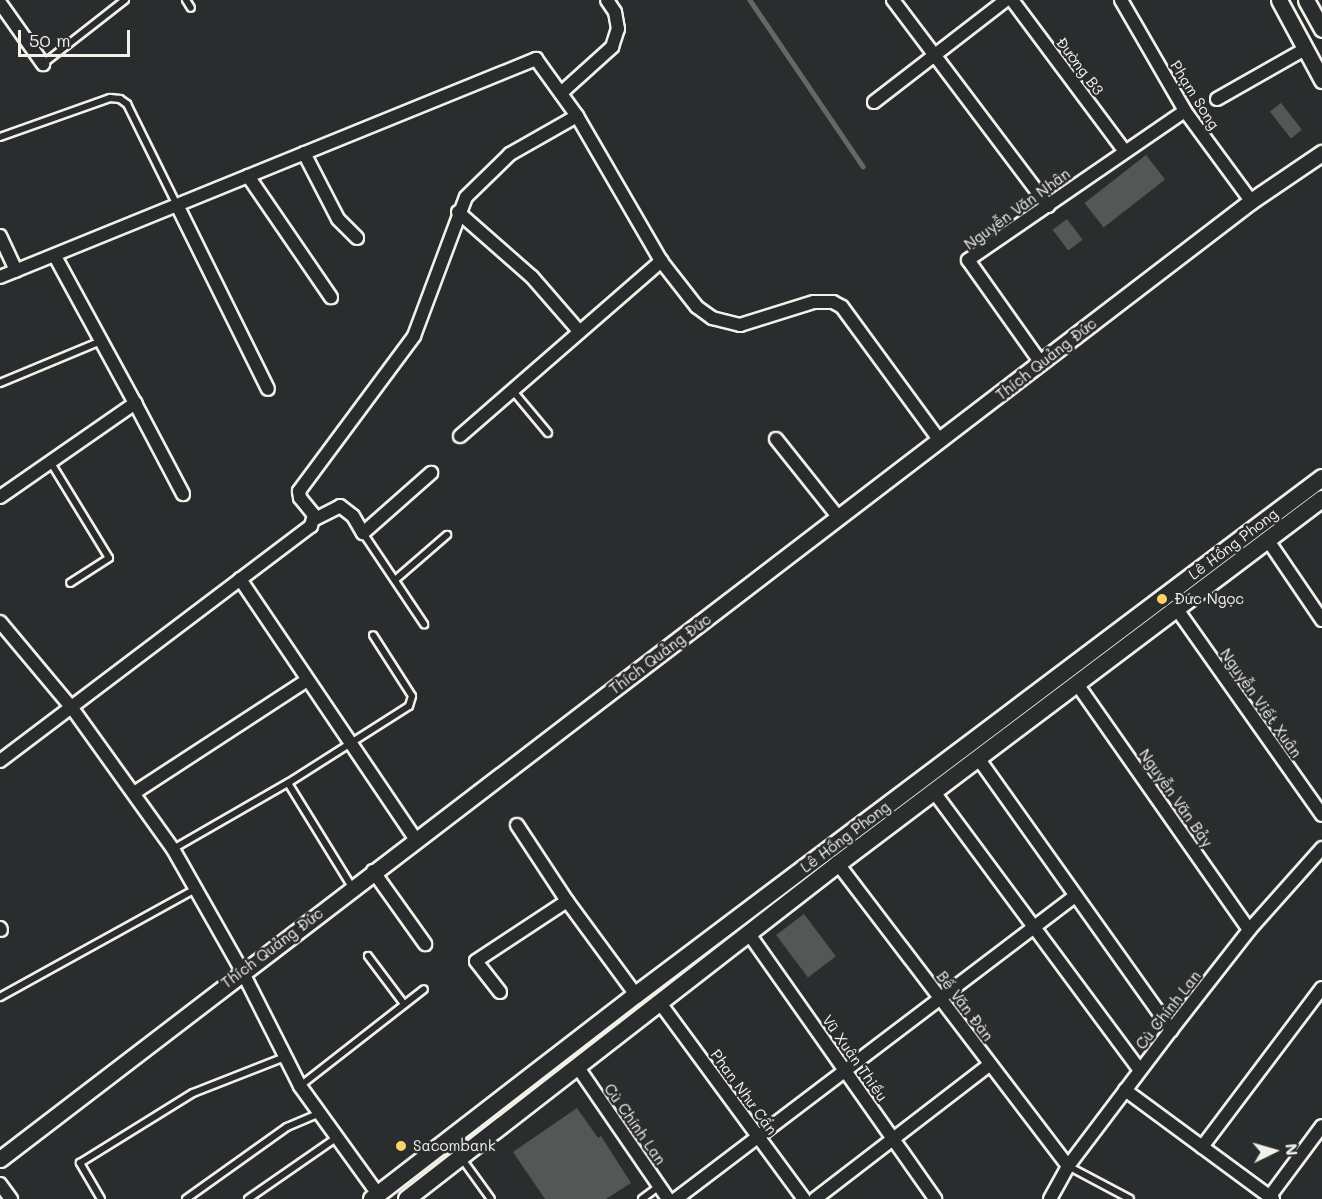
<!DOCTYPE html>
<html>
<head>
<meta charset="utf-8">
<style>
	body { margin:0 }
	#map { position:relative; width:1322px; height:1199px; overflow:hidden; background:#2a2d2e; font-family:Mali,sans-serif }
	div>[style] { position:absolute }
	.stream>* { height:4.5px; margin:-2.25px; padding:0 2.25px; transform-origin:2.25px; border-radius:2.25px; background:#676866 }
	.building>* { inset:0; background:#555756; transform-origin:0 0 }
	.roads { filter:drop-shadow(2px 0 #f4f1e8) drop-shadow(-2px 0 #f4f1e8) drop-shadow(0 2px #f4f1e8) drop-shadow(0 -2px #f4f1e8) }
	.service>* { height:6px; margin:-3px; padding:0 3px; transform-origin:3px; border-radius:3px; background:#2a2d2e }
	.minor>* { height:12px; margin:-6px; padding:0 6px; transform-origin:6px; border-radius:6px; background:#2a2d2e }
	.tertiary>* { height:15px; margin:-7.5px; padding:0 7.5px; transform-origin:7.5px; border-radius:7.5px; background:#2a2d2e }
	.secondary>* { height:16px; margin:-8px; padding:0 8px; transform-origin:8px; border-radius:8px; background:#2a2d2e }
	.dots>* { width:16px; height:16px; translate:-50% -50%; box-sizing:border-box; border:3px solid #2a2d2e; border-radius:50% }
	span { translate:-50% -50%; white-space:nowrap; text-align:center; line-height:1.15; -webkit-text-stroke:5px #2a2d2e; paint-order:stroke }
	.street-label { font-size:15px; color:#f4f1e8 }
	.poi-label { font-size:15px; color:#f4f1e8 }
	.left { translate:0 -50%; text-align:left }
	.north { position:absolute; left:1244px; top:1121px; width:60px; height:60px; -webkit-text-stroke:4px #2a2d2e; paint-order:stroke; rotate:85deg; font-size:16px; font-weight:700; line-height:24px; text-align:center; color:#f4f1e8 }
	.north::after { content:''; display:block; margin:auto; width:21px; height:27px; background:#f4f1e8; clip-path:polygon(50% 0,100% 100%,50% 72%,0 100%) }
	.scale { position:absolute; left:18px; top:30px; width:112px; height:27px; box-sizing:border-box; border:3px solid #f4f1e8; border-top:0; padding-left:8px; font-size:18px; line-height:21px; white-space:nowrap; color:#f4f1e8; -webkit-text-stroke:4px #2a2d2e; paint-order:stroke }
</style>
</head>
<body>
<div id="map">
	<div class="stream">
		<i style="left:750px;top:0;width:201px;rotate:55.8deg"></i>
	</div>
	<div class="building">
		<i style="left:1281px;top:103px;width:34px;height:14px;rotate:52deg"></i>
		<i style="left:1146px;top:155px;width:31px;height:78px;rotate:52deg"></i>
		<i style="left:1067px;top:219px;width:26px;height:18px;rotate:53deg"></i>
		<i style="left:804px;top:914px;width:53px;height:35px;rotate:53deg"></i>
		<i style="clip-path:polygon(577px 1108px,598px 1138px,601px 1136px,631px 1183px,606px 1199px,545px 1199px,513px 1152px)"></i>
	</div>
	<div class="roads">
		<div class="service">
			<i style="left:186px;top:0;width:9px;rotate:58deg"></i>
			<i style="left:43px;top:64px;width:104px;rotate:-38deg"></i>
			<i style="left:0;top:137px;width:117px;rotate:-19.5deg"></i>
			<i style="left:110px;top:98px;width:10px;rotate:6deg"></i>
			<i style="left:120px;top:99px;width:9px;rotate:36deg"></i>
			<i style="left:127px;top:104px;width:113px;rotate:63.7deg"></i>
			<i style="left:0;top:383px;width:109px;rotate:-22.6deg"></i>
			<i style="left:512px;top:390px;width:56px;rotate:50.1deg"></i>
			<i style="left:51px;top:463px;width:111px;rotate:58.6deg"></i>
			<i style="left:109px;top:558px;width:46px;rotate:147.3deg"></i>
			<i style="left:363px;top:533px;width:110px;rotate:56.2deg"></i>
			<i style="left:395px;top:580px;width:69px;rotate:-40.9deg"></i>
			<i style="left:288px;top:783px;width:122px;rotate:58.4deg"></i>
			<i style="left:173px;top:849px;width:133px;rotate:-29.9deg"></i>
			<i style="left:288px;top:783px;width:143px;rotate:-32.5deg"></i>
			<i style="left:409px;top:706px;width:10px;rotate:-73deg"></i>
			<i style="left:412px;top:696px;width:72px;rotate:-122.6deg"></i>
			<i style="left:368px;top:956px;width:60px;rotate:53.1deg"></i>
			<i style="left:0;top:997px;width:224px;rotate:-28.9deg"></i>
			<i style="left:300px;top:1086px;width:157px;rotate:-38deg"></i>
			<i style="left:462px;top:1159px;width:49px;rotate:54.1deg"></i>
			<i style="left:1068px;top:1166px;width:70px;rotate:28deg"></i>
			<i style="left:101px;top:1199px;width:42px;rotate:-120.3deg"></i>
			<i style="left:80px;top:1163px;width:133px;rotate:-31.8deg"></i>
			<i style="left:193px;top:1093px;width:99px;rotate:-21.4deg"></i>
			<i style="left:186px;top:1199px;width:124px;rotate:-35.5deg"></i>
			<i style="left:287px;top:1127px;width:34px;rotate:-23deg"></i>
			<i style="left:248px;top:1199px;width:107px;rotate:-34.7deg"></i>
			<i style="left:642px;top:1199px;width:21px;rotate:-37deg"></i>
		</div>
		<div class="minor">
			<i style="left:893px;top:0;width:258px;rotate:53deg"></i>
			<i style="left:1012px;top:0;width:187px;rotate:53.3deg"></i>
			<i style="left:1121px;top:0;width:128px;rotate:60deg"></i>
			<i style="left:1185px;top:111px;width:112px;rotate:53.7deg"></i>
			<i style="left:0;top:3px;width:75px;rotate:54.8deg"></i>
			<i style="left:561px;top:93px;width:69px;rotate:-42deg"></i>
			<i style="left:612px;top:47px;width:19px;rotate:-72deg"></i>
			<i style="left:618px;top:29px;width:17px;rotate:-100deg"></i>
			<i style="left:615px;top:12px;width:14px;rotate:-124deg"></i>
			<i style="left:1217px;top:99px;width:101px;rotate:-29.6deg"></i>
			<i style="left:874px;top:102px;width:167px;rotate:-37.7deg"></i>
			<i style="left:304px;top:153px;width:74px;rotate:62.7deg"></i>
			<i style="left:338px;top:219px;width:27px;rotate:45deg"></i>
			<i style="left:248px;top:176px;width:147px;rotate:55.6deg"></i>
			<i style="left:177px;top:205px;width:205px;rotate:63.7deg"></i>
			<i style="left:458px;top:212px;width:98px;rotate:41.3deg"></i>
			<i style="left:532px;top:277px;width:70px;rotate:49deg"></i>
			<i style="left:0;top:236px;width:38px;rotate:65deg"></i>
			<i style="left:0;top:277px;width:579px;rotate:-22.13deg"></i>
			<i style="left:536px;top:59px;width:70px;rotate:54.3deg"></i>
			<i style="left:577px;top:116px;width:168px;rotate:59.9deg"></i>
			<i style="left:661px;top:261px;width:58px;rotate:52deg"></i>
			<i style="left:697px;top:307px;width:19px;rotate:36deg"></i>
			<i style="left:712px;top:318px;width:29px;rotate:14deg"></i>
			<i style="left:740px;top:325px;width:77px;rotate:-17.3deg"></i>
			<i style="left:814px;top:302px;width:19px"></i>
			<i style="left:833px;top:302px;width:10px;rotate:29deg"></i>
			<i style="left:842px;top:307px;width:166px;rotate:53.8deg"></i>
			<i style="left:1041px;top:363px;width:126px;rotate:-125.3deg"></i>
			<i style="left:968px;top:260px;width:263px;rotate:-34.5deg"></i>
			<i style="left:135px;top:403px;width:103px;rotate:62.2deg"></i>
			<i style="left:460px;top:436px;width:267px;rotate:-41deg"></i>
			<i style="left:776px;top:439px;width:101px;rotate:51.4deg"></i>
			<i style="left:0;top:497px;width:165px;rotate:-34.8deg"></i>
			<i style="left:135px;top:403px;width:167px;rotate:-118.6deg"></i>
			<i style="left:315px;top:519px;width:28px;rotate:-27deg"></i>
			<i style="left:340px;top:506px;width:16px;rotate:38deg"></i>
			<i style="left:353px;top:516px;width:20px;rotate:60deg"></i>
			<i style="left:363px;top:533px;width:91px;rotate:-41.4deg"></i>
			<i style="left:1267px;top:539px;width:98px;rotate:55.8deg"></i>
			<i style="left:240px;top:579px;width:315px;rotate:56deg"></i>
			<i style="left:1176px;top:608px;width:253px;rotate:54.8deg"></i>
			<i style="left:0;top:622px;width:112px;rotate:50.1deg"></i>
			<i style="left:72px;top:708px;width:173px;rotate:54.4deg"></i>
			<i style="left:173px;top:849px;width:140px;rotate:60.5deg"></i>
			<i style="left:242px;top:971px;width:129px;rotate:63.2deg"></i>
			<i style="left:300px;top:1086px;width:133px;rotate:54.2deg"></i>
			<i style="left:1077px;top:684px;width:300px;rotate:55deg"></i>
			<i style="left:978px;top:758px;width:334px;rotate:54.6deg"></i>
			<i style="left:0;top:761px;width:390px;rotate:-37.1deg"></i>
			<i style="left:311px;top:526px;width:11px;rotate:-75deg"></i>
			<i style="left:314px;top:515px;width:22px;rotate:-129deg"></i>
			<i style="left:300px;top:498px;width:7px;rotate:-98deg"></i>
			<i style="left:299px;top:491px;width:193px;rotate:-53.4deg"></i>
			<i style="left:414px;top:336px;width:148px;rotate:-69.5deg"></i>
			<i style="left:466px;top:197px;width:62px;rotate:-44.3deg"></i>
			<i style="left:510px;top:154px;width:77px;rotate:-29.6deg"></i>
			<i style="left:934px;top:792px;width:346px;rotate:53.5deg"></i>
			<i style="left:134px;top:793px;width:205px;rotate:-33.1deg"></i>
			<i style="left:517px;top:825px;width:91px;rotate:56.7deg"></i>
			<i style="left:838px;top:864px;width:380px;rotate:52.7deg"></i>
			<i style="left:373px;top:871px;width:90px;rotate:54.5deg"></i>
			<i style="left:0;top:928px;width:2px;rotate:63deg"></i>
			<i style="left:749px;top:934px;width:324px;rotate:54.9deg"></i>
			<i style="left:500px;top:992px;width:39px;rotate:-128deg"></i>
			<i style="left:476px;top:961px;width:109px;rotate:-33.4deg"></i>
			<i style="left:567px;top:901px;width:117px;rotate:53.7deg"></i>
			<i style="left:660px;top:1003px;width:243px;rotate:53.7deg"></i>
			<i style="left:577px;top:1066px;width:161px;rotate:55.6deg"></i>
			<i style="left:1125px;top:1090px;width:184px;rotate:36.4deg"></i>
			<i style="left:1202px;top:1147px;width:199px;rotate:-53deg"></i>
			<i style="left:0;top:1184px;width:19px;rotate:54deg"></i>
			<i style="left:1270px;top:1196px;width:87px;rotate:-53.4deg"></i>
			<i style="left:676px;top:1199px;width:501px;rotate:-37.21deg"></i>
			<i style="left:815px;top:1199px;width:221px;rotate:-37.6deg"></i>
			<i style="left:1050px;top:1199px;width:38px;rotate:-61deg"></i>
			<i style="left:1068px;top:1166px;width:171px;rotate:-52.9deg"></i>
			<i style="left:1171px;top:1030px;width:127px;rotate:-52deg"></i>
			<i style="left:1249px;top:930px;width:110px;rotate:-48.3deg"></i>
		</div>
		<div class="tertiary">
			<i style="left:1279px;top:0;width:91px;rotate:61.7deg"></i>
			<i style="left:1306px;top:0;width:33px;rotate:61deg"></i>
			<i style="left:0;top:1159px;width:1576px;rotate:-37.44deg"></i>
			<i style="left:1251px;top:201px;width:86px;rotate:-34.1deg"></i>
		</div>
		<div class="secondary">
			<i style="left:372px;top:1199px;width:334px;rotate:-37.7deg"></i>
			<i style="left:636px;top:995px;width:859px;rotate:-37deg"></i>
			<i style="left:407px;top:1199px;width:546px;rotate:-37.86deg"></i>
			<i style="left:838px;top:864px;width:606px;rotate:-37.02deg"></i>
		</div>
	</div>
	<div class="dots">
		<i style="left:1162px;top:599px;background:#ffd166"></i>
		<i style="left:401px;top:1146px;background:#ffd166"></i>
	</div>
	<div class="street-label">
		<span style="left:1080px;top:66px;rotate:53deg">Đường B3</span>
		<span style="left:1195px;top:95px;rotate:58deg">Phạm Song</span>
		<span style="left:1017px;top:209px;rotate:-36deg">Nguyễn Văn Nhân</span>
		<span style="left:1046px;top:359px;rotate:-38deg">Thích Quảng Đức</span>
		<span style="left:1233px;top:544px;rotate:-37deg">Lê Hồng Phong</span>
		<span style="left:660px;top:654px;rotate:-37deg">Thích Quảng Đức</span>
		<span style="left:1261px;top:703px;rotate:55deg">Nguyễn Viết Xuân</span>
		<span style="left:1176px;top:798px;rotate:55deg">Nguyễn Văn Bảy</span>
		<span style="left:845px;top:837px;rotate:-37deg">Lê Hồng Phong</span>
		<span style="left:272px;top:948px;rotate:-37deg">Thích Quảng Đức</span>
		<span style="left:965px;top:1006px;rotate:53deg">Bế Văn Đàn</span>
		<span style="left:1168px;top:1010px;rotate:-52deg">Cù Chính Lan</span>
		<span style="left:855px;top:1058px;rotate:55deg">Vũ Xuân Thiều</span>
		<span style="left:744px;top:1092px;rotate:54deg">Phan Như Cẩn</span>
		<span style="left:635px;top:1124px;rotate:55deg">Cù Chính Lan</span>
	</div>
	<div class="poi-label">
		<span class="left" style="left:1174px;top:599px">Đức Ngọc</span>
		<span class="left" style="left:413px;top:1146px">Sacombank</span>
	</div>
	<div class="north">N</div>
	<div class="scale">50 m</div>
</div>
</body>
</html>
